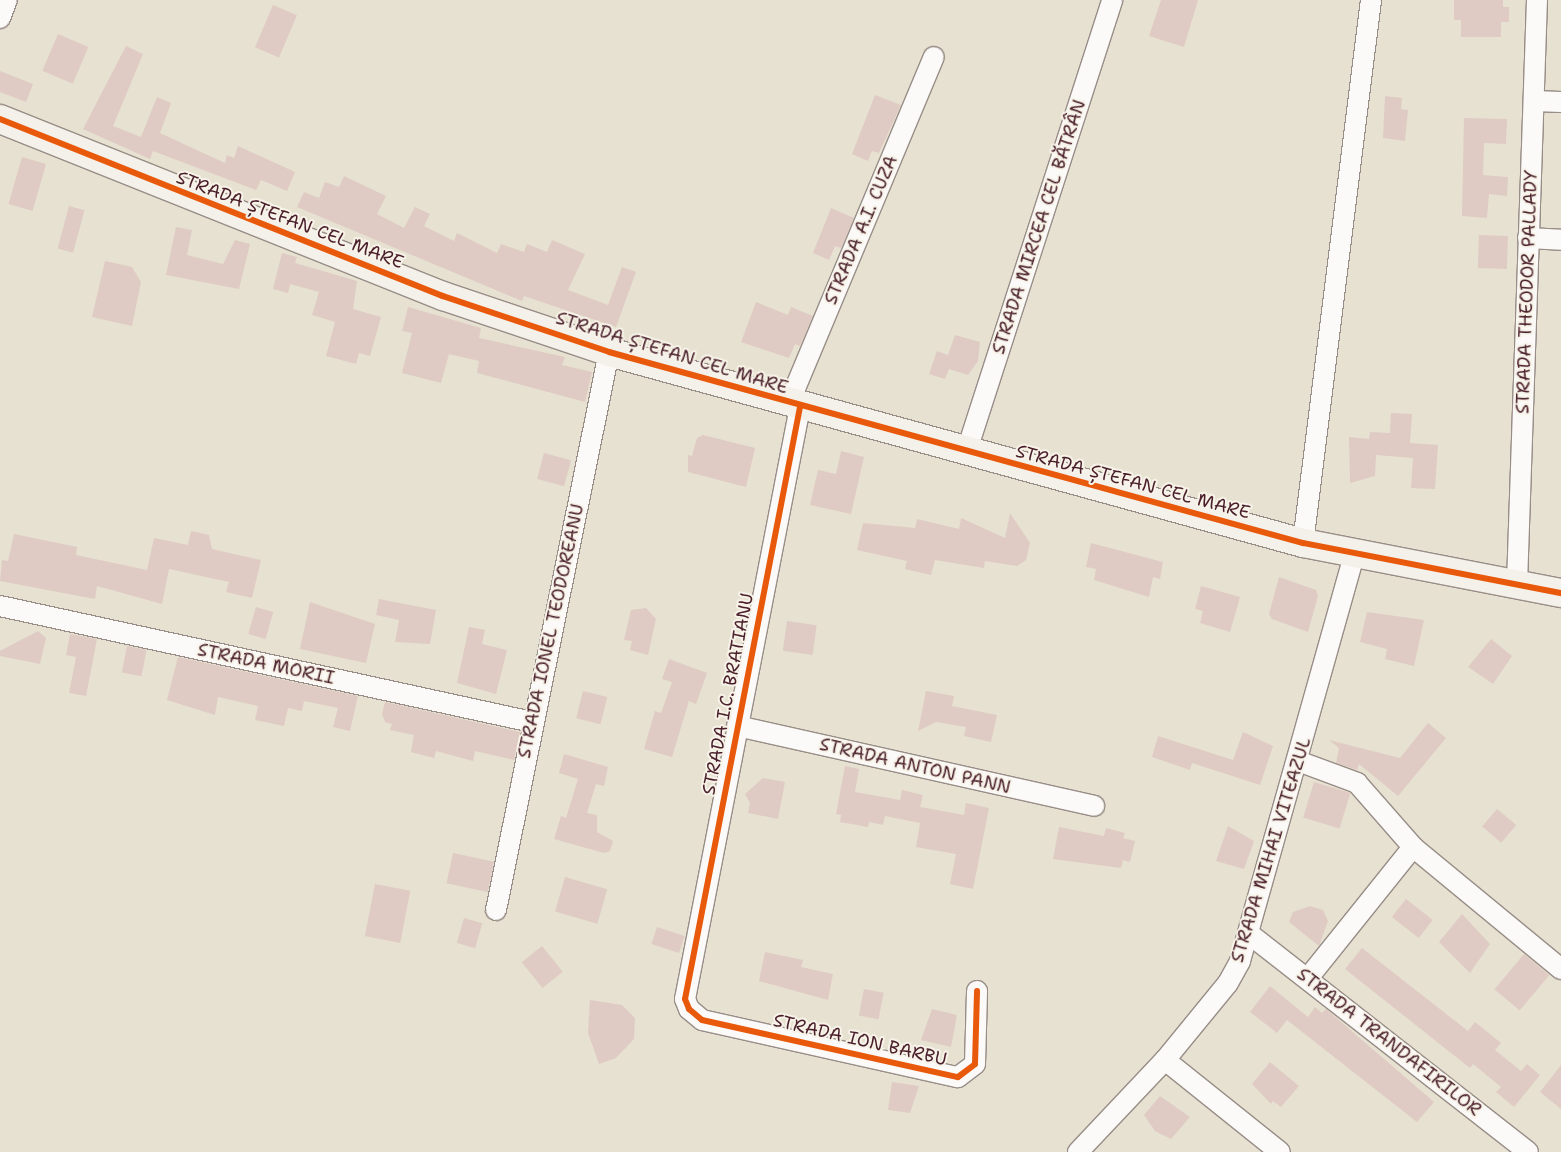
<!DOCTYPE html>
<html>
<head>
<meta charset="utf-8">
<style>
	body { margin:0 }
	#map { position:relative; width:1561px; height:1152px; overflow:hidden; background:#e7e1d1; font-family:"Shantell Sans",sans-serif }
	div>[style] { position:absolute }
	.building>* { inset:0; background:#dfcbc3; transform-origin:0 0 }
	.roads { filter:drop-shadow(1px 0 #988d87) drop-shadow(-1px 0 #988d87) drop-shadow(0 1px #988d87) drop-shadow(0 -1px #988d87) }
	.street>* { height:20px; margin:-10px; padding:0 10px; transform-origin:10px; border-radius:10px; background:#fbfaf8 }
	.secondary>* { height:28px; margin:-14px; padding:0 14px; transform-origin:14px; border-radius:14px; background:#f4f0ea }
	.cycleway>* { height:6px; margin:-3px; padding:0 3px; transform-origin:3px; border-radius:3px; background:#e8590c }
	span { translate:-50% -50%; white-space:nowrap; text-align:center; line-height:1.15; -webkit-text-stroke:4px #f7f3e8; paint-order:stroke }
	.street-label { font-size:18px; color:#4a1f2b }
</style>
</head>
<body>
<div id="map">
	<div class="building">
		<i style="clip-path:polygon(1161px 0,1198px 0,1184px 47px,1149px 36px)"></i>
		<i style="clip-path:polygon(1454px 0,1503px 0,1503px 7px,1509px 7px,1509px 22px,1501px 22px,1501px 37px,1461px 37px,1461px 20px,1454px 20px)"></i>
		<i style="left:273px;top:5px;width:26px;height:46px;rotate:23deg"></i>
		<i style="left:58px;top:34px;width:33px;height:40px;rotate:23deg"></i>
		<i style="clip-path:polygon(126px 46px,143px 54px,113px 126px,141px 137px,157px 97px,171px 103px,160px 133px,225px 163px,227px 155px,234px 158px,238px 146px,295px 172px,287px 191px,261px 180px,256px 190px,153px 151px,150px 159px,83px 129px)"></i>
		<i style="clip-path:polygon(0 71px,33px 84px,26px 102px,0 92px)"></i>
		<i style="clip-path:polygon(875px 95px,901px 105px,879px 153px,872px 151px,868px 161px,852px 154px)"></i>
		<i style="clip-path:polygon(1385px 96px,1402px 98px,1401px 109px,1408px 110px,1405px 141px,1383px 138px)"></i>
		<i style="clip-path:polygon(1464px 118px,1507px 119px,1506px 144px,1484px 143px,1483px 175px,1508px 177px,1507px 196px,1489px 194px,1487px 218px,1462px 216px)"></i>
		<i style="left:22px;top:157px;width:25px;height:49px;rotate:16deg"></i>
		<i style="clip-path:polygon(344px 176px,386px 196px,377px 214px,404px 228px,415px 207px,430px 214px,424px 226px,454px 241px,457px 233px,497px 253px,501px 244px,524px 252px,527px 244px,547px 252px,552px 240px,585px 254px,568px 290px,608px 305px,622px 267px,636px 272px,616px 327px,524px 296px,522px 301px,297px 207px,304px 192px,319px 198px,325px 182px,339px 187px)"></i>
		<i style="left:69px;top:206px;width:16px;height:44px;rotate:15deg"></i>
		<i style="clip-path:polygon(831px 208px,854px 218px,841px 248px,835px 246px,829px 260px,813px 253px)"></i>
		<i style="clip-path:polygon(176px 227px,192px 230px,187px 255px,223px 264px,235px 240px,250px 244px,239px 289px,166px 275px)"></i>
		<i style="left:1479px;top:235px;width:29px;height:33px;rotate:2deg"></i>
		<i style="clip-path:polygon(282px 253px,297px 257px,295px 263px,357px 281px,353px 309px,381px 317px,370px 356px,359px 353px,356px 364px,326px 356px,335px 322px,312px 315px,319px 292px,290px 284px,288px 293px,273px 289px)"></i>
		<i style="clip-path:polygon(105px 261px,132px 267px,141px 282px,132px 326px,92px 317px)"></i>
		<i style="clip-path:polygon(756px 302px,788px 315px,791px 307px,813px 316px,800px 346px,795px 344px,789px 358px,741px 342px)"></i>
		<i style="clip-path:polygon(408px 307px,481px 328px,479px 338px,565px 357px,562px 365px,592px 372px,585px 402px,477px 373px,479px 361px,449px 354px,441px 383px,402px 373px,412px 333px,402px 331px)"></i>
		<i style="clip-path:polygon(955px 335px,980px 342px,978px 361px,968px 375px,949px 369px,945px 379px,929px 374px,937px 351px,948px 355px)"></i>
		<i style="clip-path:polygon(1391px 413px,1412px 414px,1410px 443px,1438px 445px,1435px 489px,1411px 488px,1413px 458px,1376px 455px,1375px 476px,1350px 483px,1349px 437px,1369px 439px,1370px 432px,1390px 433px)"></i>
		<i style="clip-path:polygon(703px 435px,755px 448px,746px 487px,688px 472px,688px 455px,692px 456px,697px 438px)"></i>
		<i style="clip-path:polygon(841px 451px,864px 457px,851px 514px,810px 505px,818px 470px,836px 474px)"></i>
		<i style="left:544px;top:453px;width:28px;height:27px;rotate:15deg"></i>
		<i style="clip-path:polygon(1010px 513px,1030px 543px,1026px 560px,1017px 566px,985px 561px,984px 568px,935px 560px,931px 575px,905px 569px,907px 561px,857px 550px,863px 523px,915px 528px,917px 519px,959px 529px,961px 518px,1005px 538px)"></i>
		<i style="clip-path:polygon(191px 531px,209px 535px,212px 549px,261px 560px,252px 598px,226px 592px,229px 582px,169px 569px,162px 604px,97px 586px,95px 599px,0 581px,2px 560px,8px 561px,14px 534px,77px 547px,76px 555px,147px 570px,154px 538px,188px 545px)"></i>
		<i style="clip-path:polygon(1091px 543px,1163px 562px,1160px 579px,1153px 577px,1149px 597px,1094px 580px,1096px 569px,1086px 567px)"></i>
		<i style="clip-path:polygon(1279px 577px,1316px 590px,1318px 596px,1308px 632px,1272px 619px,1269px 614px)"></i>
		<i style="clip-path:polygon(1201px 586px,1240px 597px,1230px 632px,1200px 623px,1203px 611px,1195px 609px)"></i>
		<i style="clip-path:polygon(379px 599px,436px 610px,430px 644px,395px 642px,399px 620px,376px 615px)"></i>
		<i style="clip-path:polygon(310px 602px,375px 624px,366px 663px,300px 649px)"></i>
		<i style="left:256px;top:607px;width:18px;height:28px;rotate:16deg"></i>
		<i style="clip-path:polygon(646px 608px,656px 619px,648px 655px,630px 650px,632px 641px,624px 640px,631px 610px)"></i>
		<i style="clip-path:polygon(1367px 612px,1424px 620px,1414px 666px,1385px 659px,1387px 649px,1360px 642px)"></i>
		<i style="left:787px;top:621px;width:30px;height:30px;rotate:8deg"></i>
		<i style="clip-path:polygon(469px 627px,485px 630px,482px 644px,507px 650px,496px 694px,457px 683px)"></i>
		<i style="clip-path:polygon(38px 631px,46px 638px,40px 664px,0 656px,0 651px)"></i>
		<i style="clip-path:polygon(70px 634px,97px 639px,86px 696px,69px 693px,76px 657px,66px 655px)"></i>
		<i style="clip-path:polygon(1491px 639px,1512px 656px,1493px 684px,1468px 667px)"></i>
		<i style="left:127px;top:646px;width:20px;height:27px;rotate:11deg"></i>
		<i style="clip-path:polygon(178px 657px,358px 696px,350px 731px,333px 727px,338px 708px,304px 701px,302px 711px,288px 708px,284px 726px,255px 720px,258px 706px,218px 697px,215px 715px,167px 700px)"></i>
		<i style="clip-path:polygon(669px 659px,707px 673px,696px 704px,689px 701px,672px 757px,644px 749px,655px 711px,661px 713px,672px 682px,662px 679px)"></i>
		<i style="left:583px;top:691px;width:25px;height:28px;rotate:14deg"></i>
		<i style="clip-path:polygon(926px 691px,954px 696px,952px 706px,997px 715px,991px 742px,964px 736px,966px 727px,936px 722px,918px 731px)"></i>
		<i style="clip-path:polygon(385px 702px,520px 732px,514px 760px,475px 751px,473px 761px,436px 751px,434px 758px,411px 752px,414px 735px,390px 730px,392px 724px,385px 722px,382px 714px)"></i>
		<i style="clip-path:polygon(1428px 723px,1446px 738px,1398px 796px,1359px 764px,1357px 770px,1336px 763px,1339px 748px,1329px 740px,1400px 758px)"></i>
		<i style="clip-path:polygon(1243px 732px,1273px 746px,1260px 785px,1192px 763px,1190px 770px,1152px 757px,1158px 736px,1233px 760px)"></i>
		<i style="clip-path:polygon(564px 754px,608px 767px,604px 786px,596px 784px,587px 813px,597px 815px,597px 832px,613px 841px,610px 851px,604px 853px,554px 839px,561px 816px,566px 818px,578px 779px,559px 773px)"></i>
		<i style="clip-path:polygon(845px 766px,859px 769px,855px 792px,900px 800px,902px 790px,923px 795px,920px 807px,964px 815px,966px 803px,989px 808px,973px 889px,950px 884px,956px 854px,916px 847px,920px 823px,885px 816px,883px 825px,869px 822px,868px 827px,840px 822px,841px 815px,836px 814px)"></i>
		<i style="clip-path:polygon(763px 778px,785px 782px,778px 819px,748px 813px,750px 803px,745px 794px)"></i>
		<i style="left:1314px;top:782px;width:38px;height:37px;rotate:17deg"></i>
		<i style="left:1497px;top:809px;width:25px;height:23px;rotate:40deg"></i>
		<i style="clip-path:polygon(1228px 826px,1254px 841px,1244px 869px,1216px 861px)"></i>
		<i style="clip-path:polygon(1059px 827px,1104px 836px,1106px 828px,1125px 833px,1123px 838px,1135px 841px,1130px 862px,1123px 860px,1121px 868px,1053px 859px)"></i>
		<i style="left:453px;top:853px;width:42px;height:31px;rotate:12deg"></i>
		<i style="left:565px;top:877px;width:44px;height:36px;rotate:16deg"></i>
		<i style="left:375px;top:884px;width:36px;height:53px;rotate:11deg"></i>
		<i style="left:1406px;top:899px;width:34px;height:23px;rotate:38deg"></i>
		<i style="clip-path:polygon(1310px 906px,1323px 910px,1328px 921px,1319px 946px,1289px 922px,1293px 912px)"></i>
		<i style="clip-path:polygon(1462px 914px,1490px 944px,1470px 973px,1439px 942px)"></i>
		<i style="left:464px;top:918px;width:19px;height:26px;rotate:16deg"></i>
		<i style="left:657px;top:927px;width:29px;height:18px;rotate:18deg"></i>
		<i style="left:542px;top:946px;width:33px;height:26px;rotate:51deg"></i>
		<i style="clip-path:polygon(1362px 948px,1468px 1031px,1475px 1022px,1501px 1043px,1495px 1050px,1521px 1071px,1527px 1064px,1540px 1075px,1514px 1107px,1496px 1092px,1501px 1087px,1473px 1064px,1470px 1068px,1345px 969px)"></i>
		<i style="clip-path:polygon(765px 952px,803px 960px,801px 967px,833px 974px,828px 1000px,759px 981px)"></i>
		<i style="left:1524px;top:954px;width:33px;height:46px;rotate:40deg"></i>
		<i style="clip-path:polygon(1270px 986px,1308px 1017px,1315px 1007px,1322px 1013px,1326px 1009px,1434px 1102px,1417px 1122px,1287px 1020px,1277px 1033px,1250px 1012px)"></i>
		<i style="left:864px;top:989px;width:20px;height:27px;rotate:11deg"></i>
		<i style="clip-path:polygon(590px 1000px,622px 1005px,635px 1018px,634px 1039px,616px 1058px,599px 1064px,588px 1033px)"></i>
		<i style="clip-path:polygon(932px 1009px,957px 1015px,951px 1047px,921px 1040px)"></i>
		<i style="clip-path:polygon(1270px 1062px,1299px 1086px,1281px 1107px,1273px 1101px,1271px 1104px,1252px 1084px)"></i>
		<i style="clip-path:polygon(1561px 1065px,1561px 1109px,1540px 1092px)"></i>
		<i style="clip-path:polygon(892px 1082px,919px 1086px,910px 1113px,888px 1110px)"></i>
		<i style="clip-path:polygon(1160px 1096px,1190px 1117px,1171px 1139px,1155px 1131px,1144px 1115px)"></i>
	</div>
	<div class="roads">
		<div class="street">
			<i style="left:0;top:18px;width:19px;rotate:-69deg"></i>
			<i style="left:1534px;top:101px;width:27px;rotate:2deg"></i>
			<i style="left:1528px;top:238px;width:33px;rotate:3deg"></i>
			<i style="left:789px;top:403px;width:375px;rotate:-67.3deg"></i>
			<i style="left:800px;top:407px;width:603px;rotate:100.99deg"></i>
			<i style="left:685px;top:999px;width:11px;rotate:68deg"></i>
			<i style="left:689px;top:1009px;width:17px;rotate:40deg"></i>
			<i style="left:702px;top:1020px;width:262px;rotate:12.6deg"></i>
			<i style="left:958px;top:1077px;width:21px;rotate:-37deg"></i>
			<i style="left:975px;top:1064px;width:73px;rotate:-88.4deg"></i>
			<i style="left:966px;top:453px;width:476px;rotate:-72.1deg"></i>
			<i style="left:1303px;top:543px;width:547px;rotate:-82.86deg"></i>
			<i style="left:1517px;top:584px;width:584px;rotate:-88.04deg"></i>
			<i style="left:0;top:606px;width:544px;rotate:12.3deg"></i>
			<i style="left:737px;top:726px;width:366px;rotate:12.6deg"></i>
			<i style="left:1298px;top:761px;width:63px;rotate:20.4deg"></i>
			<i style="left:1357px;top:783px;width:85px;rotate:48.8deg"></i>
			<i style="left:1413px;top:847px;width:192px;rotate:39.5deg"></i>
			<i style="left:496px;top:910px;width:569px;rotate:-78.55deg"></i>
			<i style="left:1248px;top:933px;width:355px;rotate:38deg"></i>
			<i style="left:1308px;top:978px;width:168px;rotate:-51.3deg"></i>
			<i style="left:1165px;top:1060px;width:147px;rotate:38.7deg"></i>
			<i style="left:1078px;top:1152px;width:127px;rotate:-46.6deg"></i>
			<i style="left:1165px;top:1060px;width:99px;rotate:-50.7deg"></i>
			<i style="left:1228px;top:983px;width:25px;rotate:-61deg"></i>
			<i style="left:1240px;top:961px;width:422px;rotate:-74.3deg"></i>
		</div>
		<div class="secondary">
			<i style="left:0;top:119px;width:477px;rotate:21.8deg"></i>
			<i style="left:443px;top:296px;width:175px;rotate:18.6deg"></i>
			<i style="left:609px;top:352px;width:720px;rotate:15.39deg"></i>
			<i style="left:1303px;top:543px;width:263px;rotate:11deg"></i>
		</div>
	</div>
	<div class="cycleway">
		<i style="left:0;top:119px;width:477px;rotate:21.8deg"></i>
		<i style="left:443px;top:296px;width:175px;rotate:18.6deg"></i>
		<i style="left:609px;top:352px;width:720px;rotate:15.39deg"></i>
		<i style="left:1303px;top:543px;width:263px;rotate:11deg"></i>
		<i style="left:800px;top:407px;width:603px;rotate:100.99deg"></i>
		<i style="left:685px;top:999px;width:11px;rotate:68deg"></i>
		<i style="left:689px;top:1009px;width:17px;rotate:40deg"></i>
		<i style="left:702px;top:1020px;width:262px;rotate:12.6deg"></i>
		<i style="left:958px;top:1077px;width:21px;rotate:-37deg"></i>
		<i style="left:975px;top:1064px;width:73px;rotate:-88.4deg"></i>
	</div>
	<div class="street-label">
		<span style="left:290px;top:220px;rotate:21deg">STRADA ȘTEFAN CEL MARE</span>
		<span style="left:1039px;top:227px;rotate:-72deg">STRADA MIRCEA CEL BĂTRÂN</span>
		<span style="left:861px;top:230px;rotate:-67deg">STRADA A.I. CUZA</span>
		<span style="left:1527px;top:292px;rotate:-88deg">STRADA THEODOR PALLADY</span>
		<span style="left:672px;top:353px;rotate:17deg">STRADA ȘTEFAN CEL MARE</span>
		<span style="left:1133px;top:482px;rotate:15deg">STRADA ȘTEFAN CEL MARE</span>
		<span style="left:551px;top:631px;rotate:-78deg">STRADA IONEL TEODOREANU</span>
		<span style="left:266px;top:664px;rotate:12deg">STRADA MORII</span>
		<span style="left:728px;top:694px;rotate:-79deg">STRADA I.C. BRATIANU</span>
		<span style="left:915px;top:766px;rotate:13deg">STRADA ANTON PANN</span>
		<span style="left:1271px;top:850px;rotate:-73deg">STRADA MIHAI VITEAZUL</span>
		<span style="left:860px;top:1040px;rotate:13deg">STRADA ION BARBU</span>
		<span style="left:1389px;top:1042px;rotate:38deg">STRADA TRANDAFIRILOR</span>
	</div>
</div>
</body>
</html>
